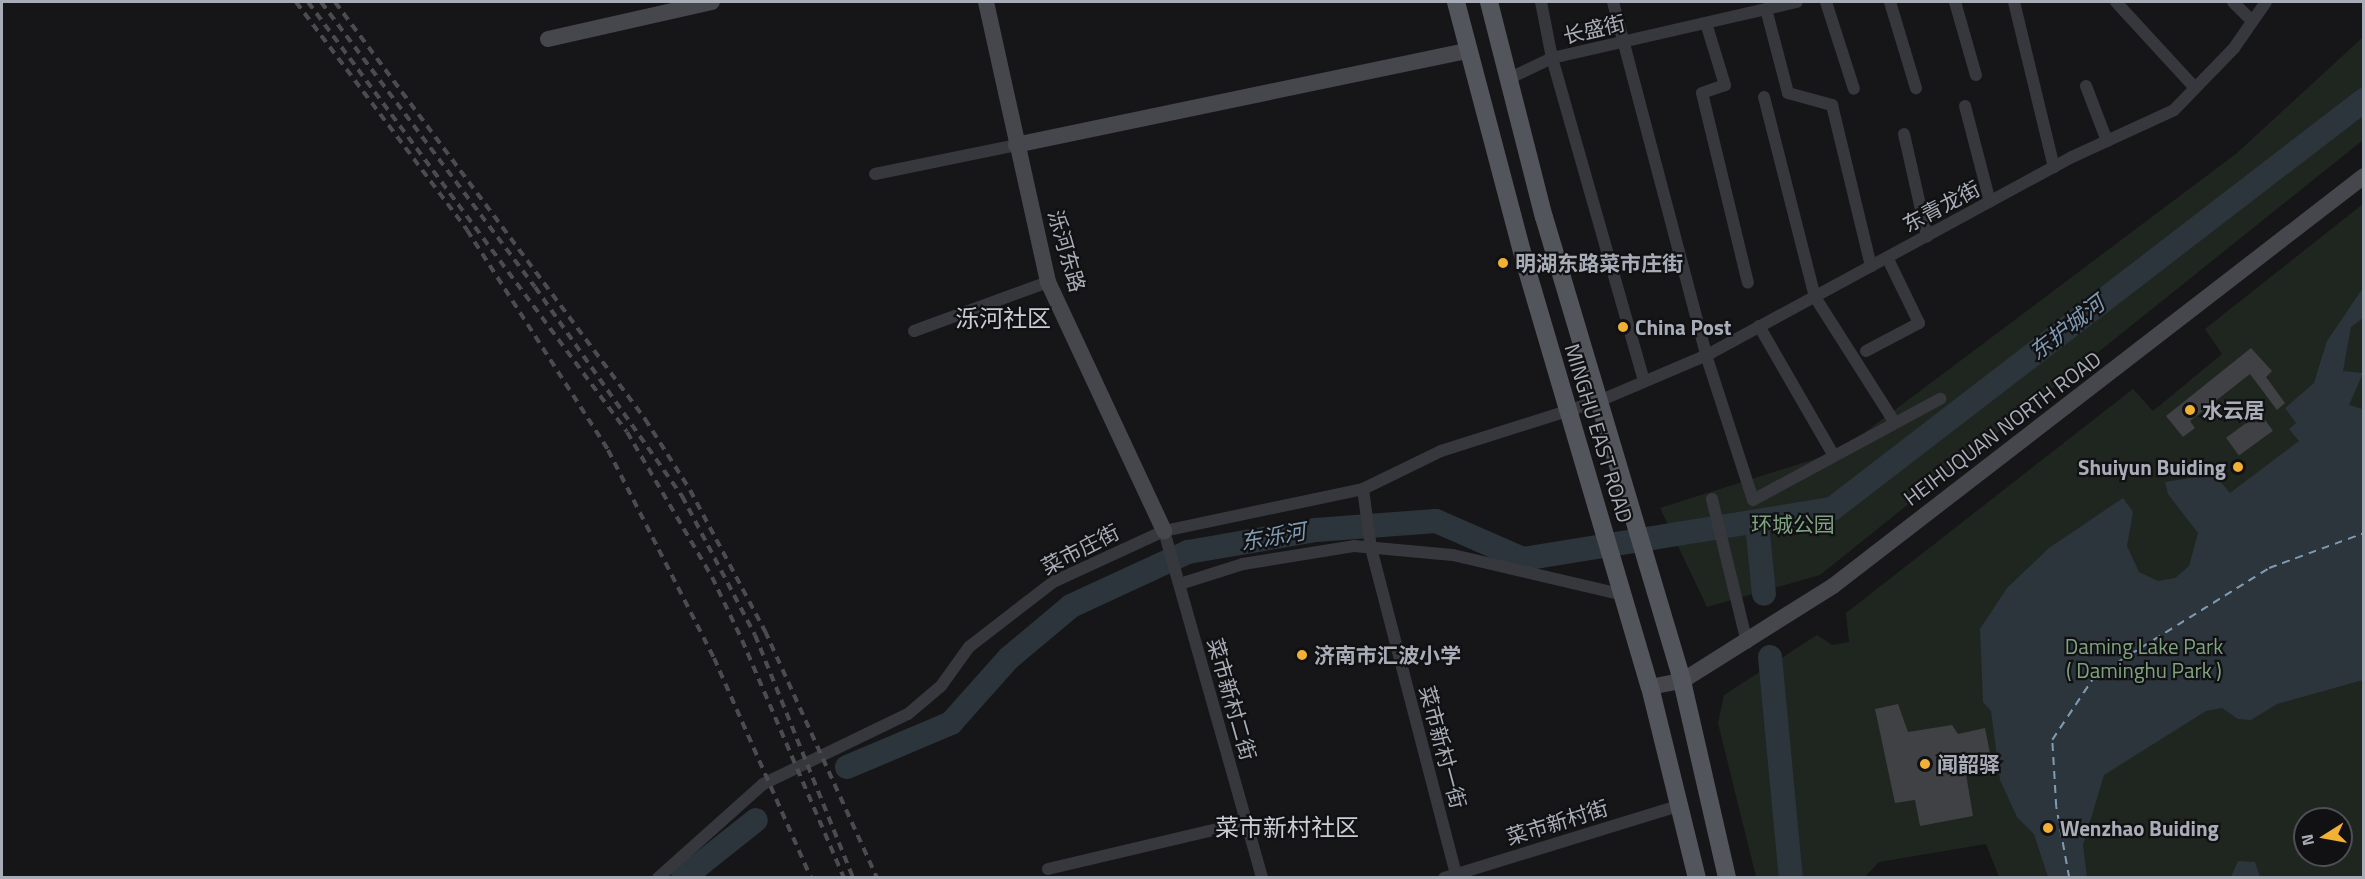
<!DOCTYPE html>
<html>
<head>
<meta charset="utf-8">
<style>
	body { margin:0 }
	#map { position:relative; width:2365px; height:879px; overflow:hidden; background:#161618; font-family:"Titillium Web","Noto Sans SC",sans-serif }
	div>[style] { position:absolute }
	.green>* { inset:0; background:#1e261f }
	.water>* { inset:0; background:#2c353c }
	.river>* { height:24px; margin:-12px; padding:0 12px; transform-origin:12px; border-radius:12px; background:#2c353c }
	.ferry>* { height:1.5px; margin-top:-0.75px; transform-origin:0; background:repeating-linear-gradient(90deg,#7f9bb3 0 8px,transparent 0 14px) }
	.building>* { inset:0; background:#404145; transform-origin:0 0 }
	.street>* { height:12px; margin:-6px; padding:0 6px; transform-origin:6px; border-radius:6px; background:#37383d }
	.secondary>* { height:16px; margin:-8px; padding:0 8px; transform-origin:8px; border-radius:8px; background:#45474d }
	.primary>* { height:18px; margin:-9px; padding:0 9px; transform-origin:9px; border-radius:9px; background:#53555c }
	.rail>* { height:4px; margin-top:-2px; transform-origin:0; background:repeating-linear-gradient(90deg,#4a4c52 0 8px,transparent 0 14px) }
	.dots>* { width:16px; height:16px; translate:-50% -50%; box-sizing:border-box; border:3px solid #111113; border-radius:50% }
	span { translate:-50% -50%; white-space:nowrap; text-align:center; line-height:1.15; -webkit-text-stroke:4.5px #111113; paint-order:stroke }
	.street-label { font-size:21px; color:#a8adb8 }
	.poi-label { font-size:21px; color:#a8adb8; font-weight:700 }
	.left { translate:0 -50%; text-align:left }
	.right { translate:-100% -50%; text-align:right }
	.park-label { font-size:21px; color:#7fa381 }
	.water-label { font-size:22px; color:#7f9bb3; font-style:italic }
	.quarter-label { font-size:24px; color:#c9ccd4 }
	.frame { position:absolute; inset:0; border:3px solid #a8adb8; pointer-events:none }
	.north { position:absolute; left:2293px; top:807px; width:60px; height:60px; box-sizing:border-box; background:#111113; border:2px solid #4d4f55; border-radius:50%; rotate:259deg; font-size:16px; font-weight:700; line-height:24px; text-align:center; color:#a8adb8 }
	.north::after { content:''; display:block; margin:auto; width:21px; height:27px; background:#f2b134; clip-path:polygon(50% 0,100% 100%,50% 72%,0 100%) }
</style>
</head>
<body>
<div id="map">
	<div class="green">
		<i style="clip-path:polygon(2363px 37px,2363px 140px,1820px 575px,1707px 607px,1660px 508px,1840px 451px,2237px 153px)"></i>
		<i style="clip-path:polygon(evenodd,2363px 204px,2363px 877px,1999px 877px,1986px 844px,1879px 862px,1865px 877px,1756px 877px,1718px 723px,1724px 695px,1817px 635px,1832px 645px,1849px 642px,1846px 613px,2133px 389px,2153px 411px,2222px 354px,2205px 329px,2363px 204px,2305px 819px,2341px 819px,2341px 855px,2305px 855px,2305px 819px)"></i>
	</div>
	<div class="water">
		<i style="clip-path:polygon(2363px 288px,2363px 318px,2351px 327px,2343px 371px,2363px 373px,2349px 405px,2363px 409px,2363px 680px,2277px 704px,2251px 720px,2238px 719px,2222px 708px,2206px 711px,2104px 775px,2083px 845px,2087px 877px,2048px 877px,2034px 834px,2017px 817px,2000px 780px,1991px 711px,1983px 702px,1980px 629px,2007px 588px,2049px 548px,2123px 498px,2133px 512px,2127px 546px,2139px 572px,2158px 581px,2175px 578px,2189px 566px,2198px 533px,2168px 494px,2165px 482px,2214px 474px,2230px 493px,2299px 441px,2289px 429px,2296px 423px,2285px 408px,2314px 383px,2327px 341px)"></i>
		<i style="clip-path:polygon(2238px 861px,2255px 862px,2260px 877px,2231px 877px)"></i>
	</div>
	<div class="river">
		<i style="left:1757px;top:523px;width:71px;rotate:84.4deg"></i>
		<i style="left:1770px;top:657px;width:222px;rotate:84.6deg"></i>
		<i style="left:847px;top:767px;width:113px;rotate:-22.9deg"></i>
		<i style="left:951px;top:723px;width:87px;rotate:-48.3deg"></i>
		<i style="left:1009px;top:658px;width:81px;rotate:-40deg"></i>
		<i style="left:1071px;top:606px;width:129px;rotate:-24.8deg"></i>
		<i style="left:1188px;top:552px;width:130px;rotate:-9.8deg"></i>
		<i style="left:1316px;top:530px;width:120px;rotate:-4.3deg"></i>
		<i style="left:1436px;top:521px;width:95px;rotate:23.6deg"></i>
		<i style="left:1523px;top:559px;width:313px;rotate:-9.2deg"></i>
		<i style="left:1832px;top:509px;width:671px;rotate:-37.55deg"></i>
		<i style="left:683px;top:878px;width:93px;rotate:-38.5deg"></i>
	</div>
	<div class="ferry">
		<i style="left:2069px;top:878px;width:72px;rotate:-100.4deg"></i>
		<i style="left:2056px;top:807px;width:67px;rotate:-93.4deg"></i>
		<i style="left:2052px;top:740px;width:76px;rotate:-56.3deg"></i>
		<i style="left:2094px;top:677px;width:206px;rotate:-31.9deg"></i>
		<i style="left:2269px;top:568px;width:101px;rotate:-20.2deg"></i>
	</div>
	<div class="building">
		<i style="clip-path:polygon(2251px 348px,2272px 371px,2266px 377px,2285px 403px,2277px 410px,2250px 374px,2190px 421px,2195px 428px,2183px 437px,2166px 416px)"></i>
		<i style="left:2260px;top:413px;width:22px;height:42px;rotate:54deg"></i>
		<i style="clip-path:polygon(2213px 464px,2214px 472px,2172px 477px,2171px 466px)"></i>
		<i style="clip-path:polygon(1898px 704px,1908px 732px,1952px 725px,1958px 734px,1985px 728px,1992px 763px,1965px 768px,1973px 816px,1920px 826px,1915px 800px,1895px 803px,1875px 709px)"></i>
	</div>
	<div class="street">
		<i style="left:1541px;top:2px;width:57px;rotate:78.9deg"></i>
		<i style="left:1552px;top:58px;width:336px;rotate:74.1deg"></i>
		<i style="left:1613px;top:2px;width:365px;rotate:75.2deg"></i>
		<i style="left:1706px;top:355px;width:152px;rotate:72deg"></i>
		<i style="left:1753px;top:500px;width:213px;rotate:-28.4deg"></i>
		<i style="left:1826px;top:2px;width:91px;rotate:72.2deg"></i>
		<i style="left:1890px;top:2px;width:90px;rotate:73.2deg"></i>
		<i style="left:1955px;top:2px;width:76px;rotate:74deg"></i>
		<i style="left:2014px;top:2px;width:170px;rotate:76.4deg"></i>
		<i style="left:2116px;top:2px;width:117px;rotate:47.4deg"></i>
		<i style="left:2233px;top:2px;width:27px;rotate:45deg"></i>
		<i style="left:1766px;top:9px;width:87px;rotate:75.3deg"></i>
		<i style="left:1788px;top:93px;width:46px;rotate:15.3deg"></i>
		<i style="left:1832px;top:105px;width:166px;rotate:76.4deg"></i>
		<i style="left:1706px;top:23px;width:65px;rotate:73deg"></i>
		<i style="left:1725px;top:85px;width:24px;rotate:161deg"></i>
		<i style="left:1702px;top:93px;width:195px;rotate:76.4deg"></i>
		<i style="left:1508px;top:79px;width:49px;rotate:-25.5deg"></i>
		<i style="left:1552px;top:58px;width:251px;rotate:-12.9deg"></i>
		<i style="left:2086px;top:86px;width:59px;rotate:69.1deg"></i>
		<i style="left:1764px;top:97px;width:206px;rotate:75.7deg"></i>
		<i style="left:1815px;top:297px;width:149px;rotate:57.6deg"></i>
		<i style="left:1965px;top:106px;width:99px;rotate:75.4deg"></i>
		<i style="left:1904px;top:134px;width:105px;rotate:77.3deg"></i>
		<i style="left:875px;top:174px;width:144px;rotate:-11.6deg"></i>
		<i style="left:1759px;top:326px;width:150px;rotate:60deg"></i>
		<i style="left:914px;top:331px;width:143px;rotate:-20.1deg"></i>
		<i style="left:1866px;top:351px;width:60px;rotate:-27.8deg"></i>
		<i style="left:1919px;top:323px;width:73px;rotate:-115.9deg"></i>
		<i style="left:1363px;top:489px;width:60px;rotate:82.3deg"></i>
		<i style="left:1371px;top:548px;width:337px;rotate:75.4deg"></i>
		<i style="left:1712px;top:499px;width:148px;rotate:76.3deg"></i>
		<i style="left:1164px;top:531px;width:361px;rotate:74.2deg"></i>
		<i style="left:1180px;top:584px;width:66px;rotate:-17.6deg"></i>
		<i style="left:1243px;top:564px;width:112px;rotate:-9.2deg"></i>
		<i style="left:1354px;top:546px;width:99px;rotate:5.2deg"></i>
		<i style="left:1453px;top:555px;width:175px;rotate:13.2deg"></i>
		<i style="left:1048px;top:869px;width:204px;rotate:-13.3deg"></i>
		<i style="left:658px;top:878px;width:141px;rotate:-41.8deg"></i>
		<i style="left:763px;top:784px;width:161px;rotate:-25.8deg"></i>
		<i style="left:908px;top:714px;width:43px;rotate:-40.3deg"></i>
		<i style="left:941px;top:686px;width:48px;rotate:-54.3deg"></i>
		<i style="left:969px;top:647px;width:106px;rotate:-37.7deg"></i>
		<i style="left:1053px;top:582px;width:122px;rotate:-24.7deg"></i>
		<i style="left:1164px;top:531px;width:203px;rotate:-11.9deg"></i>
		<i style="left:1363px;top:489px;width:87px;rotate:-26deg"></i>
		<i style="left:1441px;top:451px;width:166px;rotate:-17.6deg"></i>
		<i style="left:1599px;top:401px;width:120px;rotate:-23.1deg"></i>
		<i style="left:1709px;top:354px;width:413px;rotate:-28.5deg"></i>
		<i style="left:2072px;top:157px;width:112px;rotate:-24.7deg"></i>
		<i style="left:2174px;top:110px;width:86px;rotate:-45.9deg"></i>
		<i style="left:2234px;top:48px;width:56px;rotate:-55.2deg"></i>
		<i style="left:1444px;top:878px;width:249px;rotate:-17.1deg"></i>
	</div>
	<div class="secondary">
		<i style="left:986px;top:2px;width:287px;rotate:77.5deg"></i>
		<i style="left:1048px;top:282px;width:275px;rotate:65deg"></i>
		<i style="left:548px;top:39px;width:168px;rotate:-12.7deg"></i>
		<i style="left:1016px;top:145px;width:463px;rotate:-11.8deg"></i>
		<i style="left:1650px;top:687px;width:33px;rotate:-11deg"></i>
		<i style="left:1682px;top:681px;width:178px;rotate:-32.2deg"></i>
		<i style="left:1833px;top:586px;width:671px;rotate:-37.67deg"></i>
	</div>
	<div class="primary">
		<i style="left:1456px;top:2px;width:267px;rotate:75.2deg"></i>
		<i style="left:1524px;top:260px;width:445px;rotate:73.6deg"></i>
		<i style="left:1650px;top:687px;width:197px;rotate:76.2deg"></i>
		<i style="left:1489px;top:2px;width:222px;rotate:75.7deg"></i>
		<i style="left:1544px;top:217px;width:484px;rotate:73.4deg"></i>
		<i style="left:1682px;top:681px;width:202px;rotate:77.1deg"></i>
	</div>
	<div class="rail">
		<i style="left:296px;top:2px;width:285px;rotate:53.1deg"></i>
		<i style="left:467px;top:230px;width:261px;rotate:57.3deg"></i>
		<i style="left:608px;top:450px;width:233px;rotate:63deg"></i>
		<i style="left:714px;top:658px;width:240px;rotate:66.2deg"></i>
		<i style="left:308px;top:2px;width:535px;rotate:53.43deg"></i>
		<i style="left:627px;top:432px;width:168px;rotate:59.6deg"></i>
		<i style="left:712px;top:577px;width:70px;rotate:64.5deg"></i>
		<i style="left:742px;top:640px;width:259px;rotate:66.8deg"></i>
		<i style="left:321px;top:2px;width:356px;rotate:53.1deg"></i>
		<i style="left:535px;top:287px;width:256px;rotate:54.9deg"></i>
		<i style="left:682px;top:496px;width:157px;rotate:62.3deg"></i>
		<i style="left:755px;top:635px;width:262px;rotate:68deg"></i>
		<i style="left:335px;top:2px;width:520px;rotate:53.37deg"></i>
		<i style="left:645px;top:419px;width:84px;rotate:57.6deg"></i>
		<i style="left:690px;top:490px;width:160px;rotate:62deg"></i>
		<i style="left:765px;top:631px;width:271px;rotate:65.6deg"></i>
	</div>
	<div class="dots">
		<i style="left:1503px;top:263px;background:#f2b134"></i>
		<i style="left:1623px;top:327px;background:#f2b134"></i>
		<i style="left:2190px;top:410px;background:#f2b134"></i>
		<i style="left:2238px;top:467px;background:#f2b134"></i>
		<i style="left:1302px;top:655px;background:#f2b134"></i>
		<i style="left:1925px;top:764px;background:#f2b134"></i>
		<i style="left:2048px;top:828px;background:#f2b134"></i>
	</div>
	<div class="street-label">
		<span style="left:1594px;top:29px;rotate:-13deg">长盛街</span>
		<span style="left:1941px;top:206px;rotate:-28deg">东青龙街</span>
		<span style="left:1067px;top:251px;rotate:74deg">泺河东路</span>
		<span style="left:2002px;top:428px;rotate:-37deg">HEIHUQUAN NORTH ROAD</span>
		<span style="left:1599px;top:433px;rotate:73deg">MINGHU EAST ROAD</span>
		<span style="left:1080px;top:549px;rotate:-27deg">菜市庄街</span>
		<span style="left:1232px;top:699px;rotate:74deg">菜市新村二街</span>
		<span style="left:1443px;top:747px;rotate:75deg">菜市新村一街</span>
		<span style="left:1557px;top:822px;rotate:-17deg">菜市新村街</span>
	</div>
	<div class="poi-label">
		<span class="left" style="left:1515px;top:263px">明湖东路菜市庄街</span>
		<span class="left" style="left:1635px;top:327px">China Post</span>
		<span class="left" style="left:2202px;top:410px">水云居</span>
		<span class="right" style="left:2226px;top:467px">Shuiyun Buiding</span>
		<span class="left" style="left:1314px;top:655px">济南市汇波小学</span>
		<span class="left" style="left:1937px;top:764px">闻韶驿</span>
		<span class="left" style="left:2060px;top:828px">Wenzhao Buiding</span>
	</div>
	<div class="park-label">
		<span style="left:1793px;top:524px">环城公园</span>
		<span style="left:2144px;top:658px">Daming Lake Park<br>( Daminghu Park )</span>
	</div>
	<div class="water-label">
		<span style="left:2067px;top:328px;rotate:-38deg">东护城河</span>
		<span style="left:1273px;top:537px;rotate:-10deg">东泺河</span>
	</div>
	<div class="quarter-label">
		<span style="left:1003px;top:319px">泺河社区</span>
		<span style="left:1287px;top:828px">菜市新村社区</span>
	</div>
	<div class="frame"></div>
	<div class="north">N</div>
</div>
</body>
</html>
